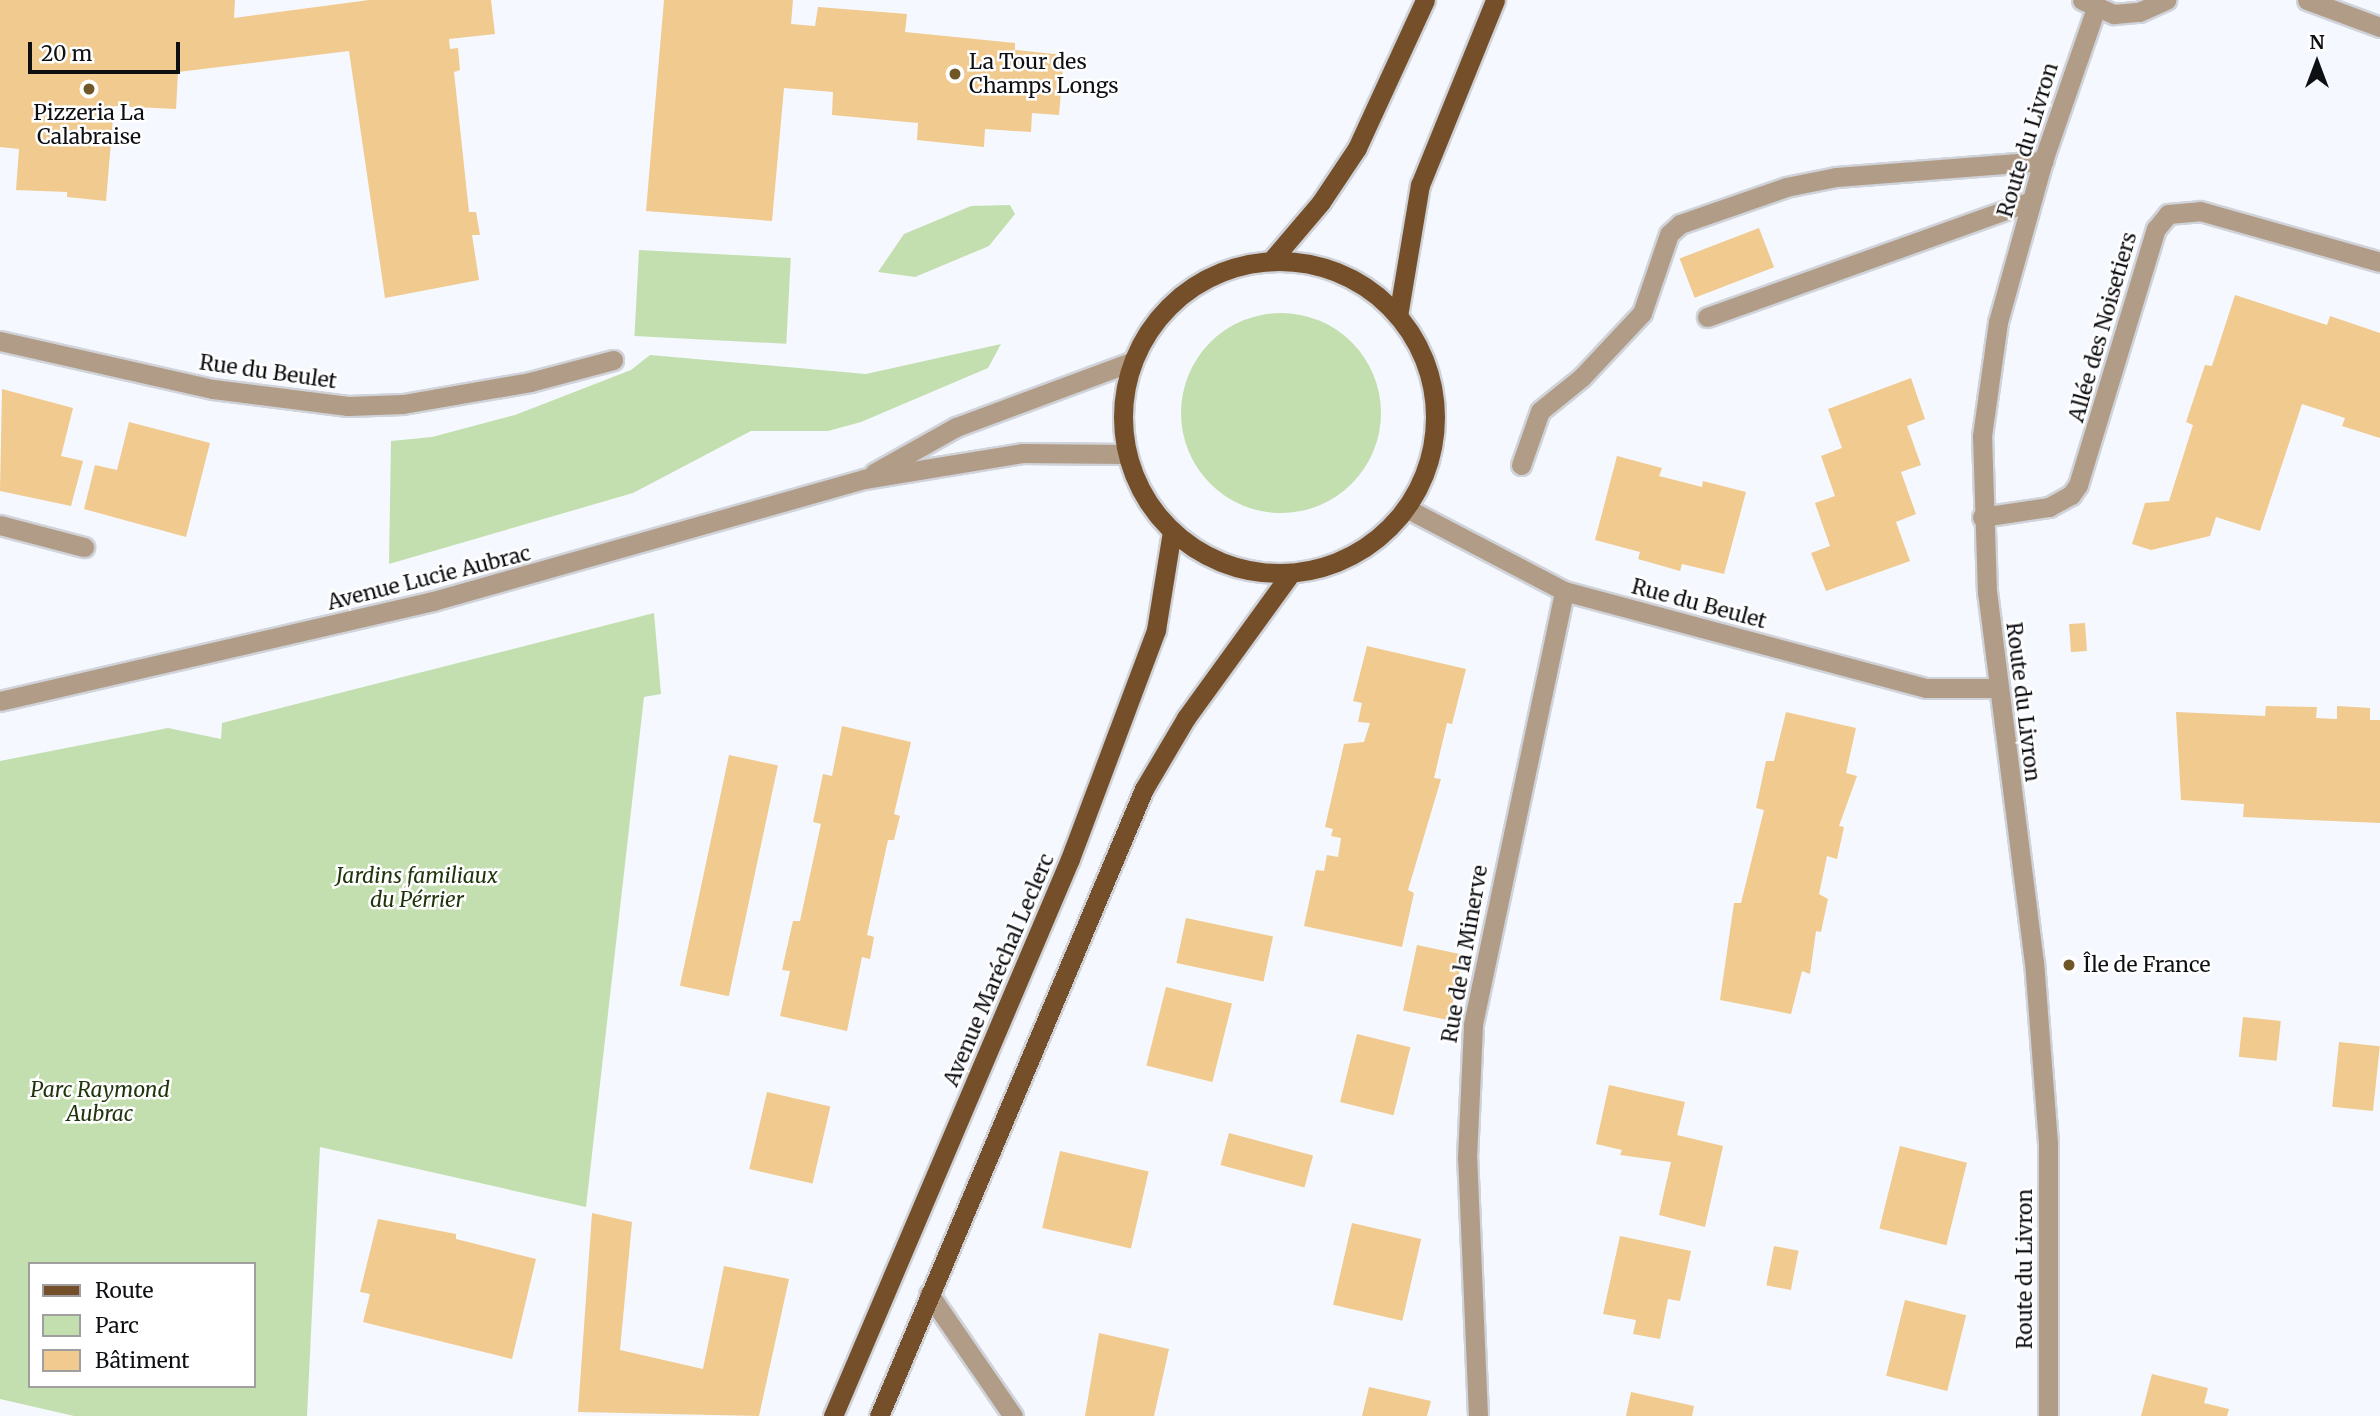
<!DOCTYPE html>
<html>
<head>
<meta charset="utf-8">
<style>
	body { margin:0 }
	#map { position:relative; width:2380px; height:1416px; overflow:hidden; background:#f5f8ff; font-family:Merriweather,serif }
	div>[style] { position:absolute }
	.green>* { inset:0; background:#c4dfaf; transform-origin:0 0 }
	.round { border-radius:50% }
	.building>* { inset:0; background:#f0ca8f; transform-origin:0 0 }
	.roads { filter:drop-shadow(2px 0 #d0d3d9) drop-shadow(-2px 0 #d0d3d9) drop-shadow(0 2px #d0d3d9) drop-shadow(0 -2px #d0d3d9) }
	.service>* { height:19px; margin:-9.5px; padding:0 9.5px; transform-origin:9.5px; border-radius:9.5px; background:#b19c87 }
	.minor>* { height:19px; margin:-9.5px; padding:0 9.5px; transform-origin:9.5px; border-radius:9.5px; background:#b19c87 }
	.tertiary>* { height:19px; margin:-9.5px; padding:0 9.5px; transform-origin:9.5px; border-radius:9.5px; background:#b19c87 }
	.primary>* { height:19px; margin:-9.5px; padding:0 9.5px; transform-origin:9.5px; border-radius:9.5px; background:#754f29 }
	.primary>.ring { margin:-9.5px; padding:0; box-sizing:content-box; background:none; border:19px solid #754f29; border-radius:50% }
	.dots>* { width:19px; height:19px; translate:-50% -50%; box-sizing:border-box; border:4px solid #fff; border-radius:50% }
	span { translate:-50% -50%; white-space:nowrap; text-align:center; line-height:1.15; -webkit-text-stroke:5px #fff; paint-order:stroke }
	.poi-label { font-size:21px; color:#0e0f12 }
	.left { translate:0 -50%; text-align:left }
	.street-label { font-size:21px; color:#0e0f12 }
	.park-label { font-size:21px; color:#1f340a; font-style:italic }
	.legend { position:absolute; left:28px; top:1262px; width:228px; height:126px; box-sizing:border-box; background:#fff; border:2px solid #9f9fa0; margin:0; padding:9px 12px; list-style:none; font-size:21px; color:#0e0f12 }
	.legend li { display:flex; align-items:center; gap:14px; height:35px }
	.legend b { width:35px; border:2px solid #9f9fa0 }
	.north { position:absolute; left:2282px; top:28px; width:70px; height:70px; -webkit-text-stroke:5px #fff; paint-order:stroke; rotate:0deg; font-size:19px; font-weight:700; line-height:28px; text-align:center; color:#0e0f12 }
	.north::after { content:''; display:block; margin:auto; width:24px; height:32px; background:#0e0f12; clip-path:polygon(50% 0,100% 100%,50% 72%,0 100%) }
	.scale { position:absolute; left:28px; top:42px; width:152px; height:32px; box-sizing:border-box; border:4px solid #0e0f12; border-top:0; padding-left:9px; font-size:21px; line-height:24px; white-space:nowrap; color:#0e0f12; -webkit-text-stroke:5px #fff; paint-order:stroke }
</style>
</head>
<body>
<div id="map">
	<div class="green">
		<i style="clip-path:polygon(1010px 205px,1015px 214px,989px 246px,915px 277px,878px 272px,904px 234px,971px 206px)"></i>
		<i style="left:639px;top:250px;width:152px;height:86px;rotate:3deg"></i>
		<i class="round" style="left:1181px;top:313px;width:200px;height:200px"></i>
		<i style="clip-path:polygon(1001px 344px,988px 368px,861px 422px,828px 431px,751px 431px,633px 493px,389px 564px,391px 441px,432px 437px,515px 415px,631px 370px,650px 355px,866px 374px)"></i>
		<i style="clip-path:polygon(evenodd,654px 613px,661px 694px,644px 697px,586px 1207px,320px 1147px,307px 1416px,74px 1416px,0 1399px,0 761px,168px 728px,221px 739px,222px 723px,654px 613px,30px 1264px,254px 1264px,254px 1386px,30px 1386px,30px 1264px)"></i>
	</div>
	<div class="building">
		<i style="clip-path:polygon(0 0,235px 0,234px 18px,369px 0,491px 0,495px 34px,449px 39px,450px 49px,458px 48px,460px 70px,454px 72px,469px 212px,476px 212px,480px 235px,472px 235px,479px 280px,385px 298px,349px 51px,178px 72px,176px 109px,114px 106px,106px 201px,67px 197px,67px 192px,16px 190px,19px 149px,0 147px)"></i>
		<i style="clip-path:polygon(664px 0,793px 0,791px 24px,815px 26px,818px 7px,907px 14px,905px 32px,1015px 43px,1015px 50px,1064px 55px,1059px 115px,1032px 113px,1031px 132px,985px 129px,984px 147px,917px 140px,918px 123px,832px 115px,833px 92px,784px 88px,772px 221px,646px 211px)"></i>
		<i style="left:1759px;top:228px;width:42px;height:85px;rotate:69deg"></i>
		<i style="clip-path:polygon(2235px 295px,2327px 325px,2330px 316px,2380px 333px,2380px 438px,2342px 426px,2345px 418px,2302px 404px,2260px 531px,2216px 517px,2210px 536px,2151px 550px,2132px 544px,2145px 503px,2169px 501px,2193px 425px,2186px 422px,2205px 365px,2212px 366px)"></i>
		<i style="clip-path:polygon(1911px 378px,1925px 419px,1907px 426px,1921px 465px,1901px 472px,1916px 514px,1896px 522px,1910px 561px,1826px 591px,1811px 553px,1830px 546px,1815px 503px,1835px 496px,1821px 456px,1842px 448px,1828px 409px)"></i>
		<i style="clip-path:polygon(2px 389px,73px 408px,61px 456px,83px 461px,71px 506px,0 491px)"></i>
		<i style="clip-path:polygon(129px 422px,210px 443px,186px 537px,84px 509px,95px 465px,117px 470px)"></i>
		<i style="clip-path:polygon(1617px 456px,1662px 468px,1659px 476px,1702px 487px,1703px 481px,1746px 492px,1724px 574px,1682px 564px,1680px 571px,1638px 559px,1640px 552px,1595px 540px)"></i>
		<i style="left:2085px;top:623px;width:28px;height:16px;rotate:86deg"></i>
		<i style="clip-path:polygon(1367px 646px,1466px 669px,1452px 724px,1447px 723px,1434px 778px,1441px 779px,1408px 890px,1414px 893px,1402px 947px,1304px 926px,1316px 870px,1324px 871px,1327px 855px,1338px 857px,1341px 838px,1331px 836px,1333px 829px,1325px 827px,1344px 744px,1364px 742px,1370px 723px,1358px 722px,1362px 703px,1353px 701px)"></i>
		<i style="clip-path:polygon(2266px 706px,2317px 707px,2316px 718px,2337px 719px,2337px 706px,2370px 708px,2370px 720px,2380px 720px,2380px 823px,2243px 817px,2244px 804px,2181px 800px,2176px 712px,2265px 716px)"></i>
		<i style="clip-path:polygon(1786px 712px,1856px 728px,1846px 773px,1857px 776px,1839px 826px,1844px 827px,1837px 859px,1827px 856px,1819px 894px,1828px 899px,1821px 932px,1816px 931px,1810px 974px,1802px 971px,1791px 1014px,1720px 1000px,1734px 903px,1741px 903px,1764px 810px,1756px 808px,1766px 761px,1774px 761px)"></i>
		<i style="clip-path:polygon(842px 726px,911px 742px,894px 814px,900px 816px,894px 840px,888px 840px,867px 935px,874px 937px,870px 959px,862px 957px,847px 1031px,780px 1016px,790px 971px,782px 970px,793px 921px,800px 921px,821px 824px,813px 822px,823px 774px,832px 776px)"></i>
		<i style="left:729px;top:755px;width:50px;height:236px;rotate:12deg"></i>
		<i style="left:1186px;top:918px;width:89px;height:46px;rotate:12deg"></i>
		<i style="left:1417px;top:945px;width:47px;height:67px;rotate:12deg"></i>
		<i style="left:1166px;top:987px;width:68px;height:81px;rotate:14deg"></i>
		<i style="left:2243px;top:1017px;width:38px;height:40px;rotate:6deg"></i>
		<i style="left:1357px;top:1034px;width:55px;height:70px;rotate:14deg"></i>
		<i style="left:2339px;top:1042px;width:41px;height:65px;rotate:6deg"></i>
		<i style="clip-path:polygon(1609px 1085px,1685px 1102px,1677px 1135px,1723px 1146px,1705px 1227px,1659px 1215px,1671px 1162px,1620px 1155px,1622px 1150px,1596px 1144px)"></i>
		<i style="left:767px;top:1092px;width:65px;height:79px;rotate:13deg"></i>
		<i style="left:1229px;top:1133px;width:87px;height:33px;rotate:15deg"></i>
		<i style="left:1900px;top:1146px;width:69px;height:85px;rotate:14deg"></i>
		<i style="left:1060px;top:1151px;width:91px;height:79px;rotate:13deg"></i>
		<i style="clip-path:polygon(592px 1213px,632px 1222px,620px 1350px,703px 1369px,724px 1266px,789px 1279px,759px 1416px,578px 1412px)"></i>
		<i style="clip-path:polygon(378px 1219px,456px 1234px,456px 1239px,536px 1259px,512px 1359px,363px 1322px,370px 1294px,360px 1292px)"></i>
		<i style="left:1352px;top:1223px;width:71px;height:84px;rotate:13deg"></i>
		<i style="clip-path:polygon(1620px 1236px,1691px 1251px,1680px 1301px,1668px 1299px,1660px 1339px,1633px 1334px,1636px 1320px,1603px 1314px)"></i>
		<i style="left:1774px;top:1246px;width:25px;height:40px;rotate:11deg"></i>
		<i style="left:1905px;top:1300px;width:63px;height:78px;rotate:14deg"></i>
		<i style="clip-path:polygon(1099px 1333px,1169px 1349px,1154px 1416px,1085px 1416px)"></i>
		<i style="clip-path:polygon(2152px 1374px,2208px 1388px,2204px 1403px,2229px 1409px,2227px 1416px,2141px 1416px)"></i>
		<i style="clip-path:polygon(1369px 1387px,1431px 1401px,1427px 1416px,1362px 1416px)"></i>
		<i style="clip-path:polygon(1631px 1392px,1694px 1406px,1692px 1416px,1626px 1416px)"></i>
	</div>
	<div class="roads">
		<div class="service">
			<i style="left:1707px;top:317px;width:344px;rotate:-19.7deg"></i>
			<i style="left:1521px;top:465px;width:57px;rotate:-70.6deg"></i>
			<i style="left:1540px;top:411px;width:54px;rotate:-39deg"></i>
			<i style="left:1582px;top:377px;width:88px;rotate:-46.8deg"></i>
			<i style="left:1642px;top:313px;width:83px;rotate:-71.1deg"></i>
			<i style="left:1669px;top:234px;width:15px;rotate:-42deg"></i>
			<i style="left:1680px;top:224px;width:112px;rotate:-19.2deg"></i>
			<i style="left:1786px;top:187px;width:51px;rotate:-11.3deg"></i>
			<i style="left:1836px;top:177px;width:208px;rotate:-4.4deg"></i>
			<i style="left:1982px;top:517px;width:68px;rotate:-8.5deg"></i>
			<i style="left:2049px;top:507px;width:25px;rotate:-29deg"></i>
			<i style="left:2071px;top:495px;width:12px;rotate:-55deg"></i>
			<i style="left:2078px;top:485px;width:268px;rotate:-73.1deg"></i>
			<i style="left:2156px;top:229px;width:19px;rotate:-51deg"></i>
			<i style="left:2168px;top:214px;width:32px;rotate:-5deg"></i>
			<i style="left:2200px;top:211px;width:187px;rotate:15.8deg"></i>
			<i style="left:0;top:525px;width:87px;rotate:14.7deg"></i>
		</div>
		<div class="minor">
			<i style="left:2307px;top:0;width:78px;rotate:20.3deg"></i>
			<i style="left:0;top:341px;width:218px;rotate:12.7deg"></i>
			<i style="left:213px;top:389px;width:136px;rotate:7.2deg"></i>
			<i style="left:348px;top:406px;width:55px;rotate:-2.1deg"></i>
			<i style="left:403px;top:404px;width:129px;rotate:-9.8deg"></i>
			<i style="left:530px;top:382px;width:86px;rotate:-14.8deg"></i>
			<i style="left:929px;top:1294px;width:148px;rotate:55.5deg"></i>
			<i style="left:1478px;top:1416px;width:258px;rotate:-92.4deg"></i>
			<i style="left:1467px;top:1158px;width:134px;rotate:-87.4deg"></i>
			<i style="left:1473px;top:1024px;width:442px;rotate:-78.1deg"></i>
		</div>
		<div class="tertiary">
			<i style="left:2082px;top:0;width:35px;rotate:24deg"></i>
			<i style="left:2114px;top:14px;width:25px;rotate:-5deg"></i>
			<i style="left:2139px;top:12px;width:30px;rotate:-24deg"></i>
			<i style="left:874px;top:473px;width:94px;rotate:-29.3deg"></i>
			<i style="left:956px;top:427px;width:189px;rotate:-20.4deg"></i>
			<i style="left:1406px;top:508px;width:178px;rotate:27.7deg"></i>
			<i style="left:1564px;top:591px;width:375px;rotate:15deg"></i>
			<i style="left:1926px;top:688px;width:72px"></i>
			<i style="left:0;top:701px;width:444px;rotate:-13deg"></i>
			<i style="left:433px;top:601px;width:448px;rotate:-15.8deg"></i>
			<i style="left:864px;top:479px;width:160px;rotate:-9.3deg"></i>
			<i style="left:1022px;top:453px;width:105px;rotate:0.5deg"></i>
			<i style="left:2048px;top:1416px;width:273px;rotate:-90deg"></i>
			<i style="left:2048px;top:1143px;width:181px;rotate:-94.4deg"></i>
			<i style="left:2034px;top:963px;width:373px;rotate:-97.2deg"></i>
			<i style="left:1987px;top:593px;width:157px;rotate:-91.8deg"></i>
			<i style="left:1982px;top:436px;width:115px;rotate:-82deg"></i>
			<i style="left:1998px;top:322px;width:167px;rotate:-74.4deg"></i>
			<i style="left:2043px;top:161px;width:162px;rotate:-70.9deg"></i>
		</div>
		<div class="primary">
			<i style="left:1271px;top:261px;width:77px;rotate:-49.7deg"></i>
			<i style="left:1321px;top:202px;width:65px;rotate:-56.3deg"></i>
			<i style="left:1357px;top:148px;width:163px;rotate:-65.3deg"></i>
			<i class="ring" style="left:1123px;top:261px;width:293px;height:293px"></i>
			<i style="left:1398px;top:316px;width:133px;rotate:-80.5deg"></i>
			<i style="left:1420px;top:185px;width:200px;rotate:-67.9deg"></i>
			<i style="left:833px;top:1416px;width:605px;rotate:-66.95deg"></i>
			<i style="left:1070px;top:859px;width:245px;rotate:-69.4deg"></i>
			<i style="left:1156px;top:630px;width:100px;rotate:-80.8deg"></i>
			<i style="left:879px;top:1416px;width:681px;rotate:-67.09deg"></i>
			<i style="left:1144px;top:789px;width:82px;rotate:-59.4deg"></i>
			<i style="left:1186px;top:718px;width:179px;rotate:-54.1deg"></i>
		</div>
	</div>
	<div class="dots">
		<i style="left:955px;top:74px;background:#705728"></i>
		<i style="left:89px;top:89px;background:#705728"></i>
		<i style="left:2069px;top:965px;background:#705728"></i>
	</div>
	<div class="poi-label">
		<span class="left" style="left:969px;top:74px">La Tour des<br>Champs Longs</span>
		<span style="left:89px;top:125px">Pizzeria La<br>Calabraise</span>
		<span class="left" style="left:2083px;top:965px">Île de France</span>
	</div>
	<div class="street-label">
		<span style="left:2028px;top:140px;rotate:-73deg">Route du Livron</span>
		<span style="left:2103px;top:327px;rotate:-74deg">Allée des Noisetiers</span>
		<span style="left:268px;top:372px;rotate:8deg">Rue du Beulet</span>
		<span style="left:429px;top:578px;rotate:-14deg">Avenue Lucie Aubrac</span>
		<span style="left:1699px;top:604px;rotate:15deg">Rue du Beulet</span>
		<span style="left:2023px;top:702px;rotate:83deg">Route du Livron</span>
		<span style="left:1465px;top:954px;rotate:-80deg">Rue de la Minerve</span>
		<span style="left:999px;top:970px;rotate:-67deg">Avenue Maréchal Leclerc</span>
		<span style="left:2025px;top:1269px;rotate:-90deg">Route du Livron</span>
	</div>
	<div class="park-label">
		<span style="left:417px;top:888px">Jardins familiaux<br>du Pérrier</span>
		<span style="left:100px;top:1102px">Parc Raymond<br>Aubrac</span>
	</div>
	<ul class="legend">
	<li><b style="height:9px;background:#754f29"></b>Route</li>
	<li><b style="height:19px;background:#c4dfaf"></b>Parc</li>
	<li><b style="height:19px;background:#f0ca8f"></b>Bâtiment</li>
	</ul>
	<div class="north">N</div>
	<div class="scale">20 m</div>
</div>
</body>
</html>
